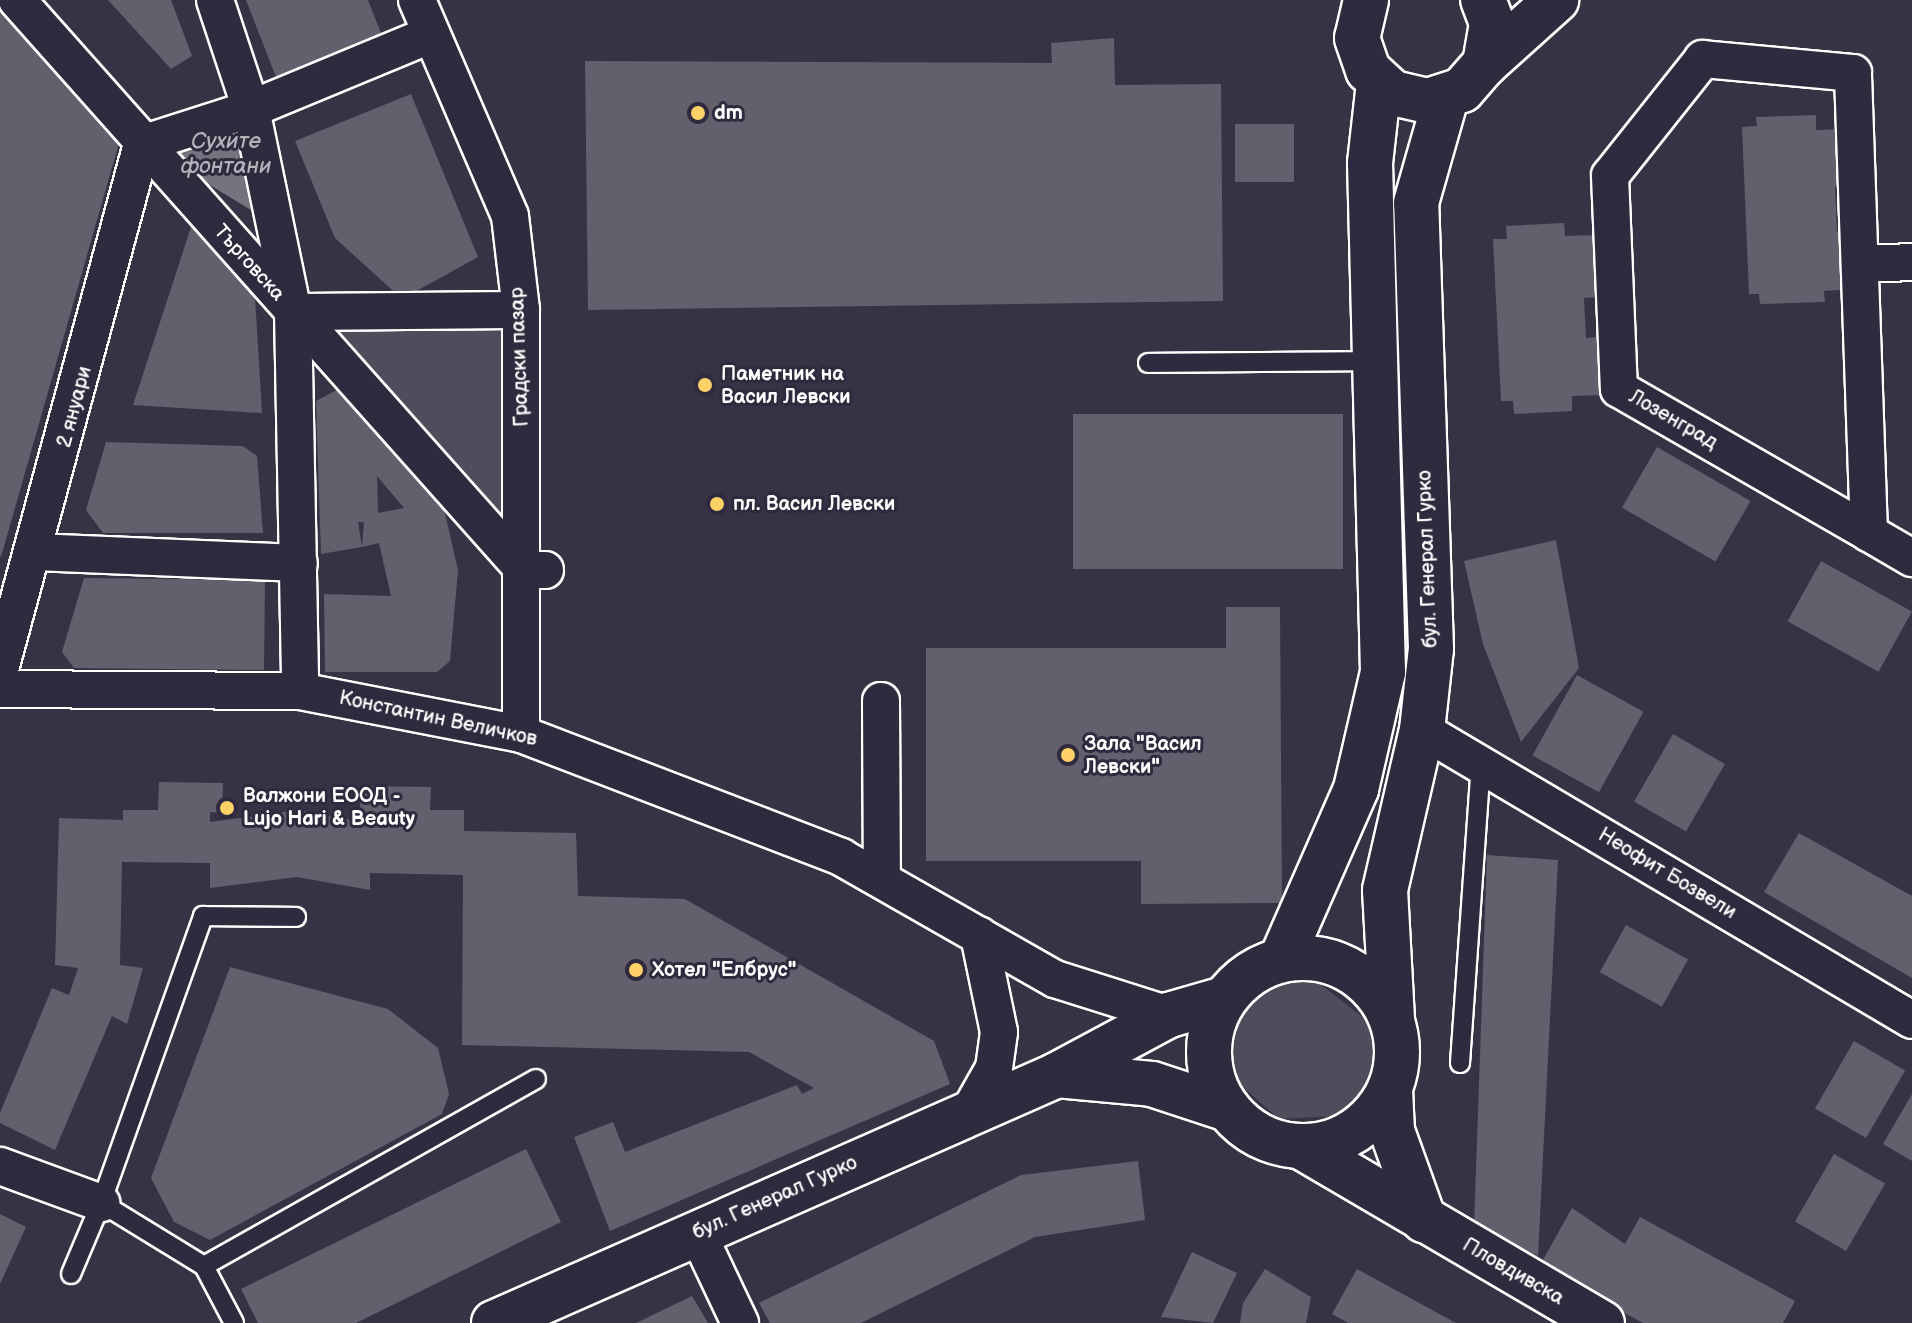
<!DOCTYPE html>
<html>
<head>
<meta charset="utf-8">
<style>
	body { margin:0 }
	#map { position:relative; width:1912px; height:1323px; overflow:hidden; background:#373345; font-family:"Balsamiq Sans",sans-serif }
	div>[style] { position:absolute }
	.green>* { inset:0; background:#514c5c }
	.water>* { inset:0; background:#76737f }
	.building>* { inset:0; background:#635f6d; transform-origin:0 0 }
	.roads { filter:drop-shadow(2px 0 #fff) drop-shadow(-2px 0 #fff) drop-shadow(0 2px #fff) drop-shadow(0 -2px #fff) }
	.lane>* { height:18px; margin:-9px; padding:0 9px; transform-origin:9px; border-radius:9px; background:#2f2a3d }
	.street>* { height:36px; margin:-18px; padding:0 18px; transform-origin:18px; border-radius:18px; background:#2f2a3d }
	.secondary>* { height:44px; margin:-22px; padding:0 22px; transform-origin:22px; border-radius:22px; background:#2f2a3d }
	.secondary>.ring { margin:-22px; padding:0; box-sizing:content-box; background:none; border:44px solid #2f2a3d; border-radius:50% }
	.dots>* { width:22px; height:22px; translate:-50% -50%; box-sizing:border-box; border:4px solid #2f2a3d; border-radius:50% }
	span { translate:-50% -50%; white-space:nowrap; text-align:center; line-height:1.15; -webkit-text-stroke:6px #2f2a3d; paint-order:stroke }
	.poi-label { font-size:20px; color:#fff; font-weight:700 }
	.left { translate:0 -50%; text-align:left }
	.street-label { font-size:20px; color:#fff }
	.water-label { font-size:22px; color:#b4b2b9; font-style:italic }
</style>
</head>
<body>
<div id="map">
	<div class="green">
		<i style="clip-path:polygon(521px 310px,523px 568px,293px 312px)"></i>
		<i style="clip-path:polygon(1314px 979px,1375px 1027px,1377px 1072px,1357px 1103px,1338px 1116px,1279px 1119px,1236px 1081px,1228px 1025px,1260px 983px)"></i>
	</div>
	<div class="water">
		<i style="clip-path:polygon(251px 109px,286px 231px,142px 144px)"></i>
	</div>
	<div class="building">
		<i style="clip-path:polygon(108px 0,171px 0,192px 56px,171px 69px)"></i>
		<i style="clip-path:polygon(246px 0,368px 0,384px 41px,279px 85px)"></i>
		<i style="clip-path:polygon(0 11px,119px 143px,1px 557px,0 556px)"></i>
		<i style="clip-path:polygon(1114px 38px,1115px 85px,1221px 84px,1223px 301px,588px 310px,585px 61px,1052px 63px,1051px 43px)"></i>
		<i style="clip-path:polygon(411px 94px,478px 257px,402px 299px,335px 238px,295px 141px)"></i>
		<i style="clip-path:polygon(1816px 115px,1816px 130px,1847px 129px,1849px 185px,1835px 186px,1837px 232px,1853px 231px,1855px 289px,1824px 291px,1825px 302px,1760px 304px,1759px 294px,1749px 294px,1742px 127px,1757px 126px,1756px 117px)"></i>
		<i style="left:1235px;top:124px;width:59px;height:58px"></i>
		<i style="clip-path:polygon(1564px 223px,1565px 236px,1597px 235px,1600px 297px,1584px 298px,1586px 338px,1597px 337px,1599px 395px,1572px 396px,1572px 411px,1514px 414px,1513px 401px,1501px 401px,1493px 239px,1507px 239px,1506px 226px)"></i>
		<i style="clip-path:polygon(192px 224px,255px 297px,262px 413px,133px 405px)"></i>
		<i style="clip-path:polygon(evenodd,346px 385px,441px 496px,458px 570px,450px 661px,437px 672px,325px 672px,324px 594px,391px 596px,379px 543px,362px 547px,364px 522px,358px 522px,362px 547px,321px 554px,316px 401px,346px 385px,377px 476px,404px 508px,378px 513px,377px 476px)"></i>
		<i style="left:1073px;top:414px;width:270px;height:155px"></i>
		<i style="clip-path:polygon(106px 442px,243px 446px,257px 456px,263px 533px,103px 533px,86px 510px)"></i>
		<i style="left:1657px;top:447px;width:108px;height:70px;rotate:30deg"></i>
		<i style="clip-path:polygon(1556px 540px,1579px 668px,1521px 742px,1483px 644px,1464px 561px)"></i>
		<i style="left:1821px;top:561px;width:104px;height:69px;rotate:29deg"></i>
		<i style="clip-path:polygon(84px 578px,265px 580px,264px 670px,74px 668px,62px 652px)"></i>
		<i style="clip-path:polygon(1226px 607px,1280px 607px,1282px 903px,1141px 904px,1141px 861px,926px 861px,926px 648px,1226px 648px)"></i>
		<i style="left:1577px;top:675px;width:76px;height:92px;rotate:29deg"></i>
		<i style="left:1673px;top:734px;width:60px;height:78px;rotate:30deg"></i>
		<i style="clip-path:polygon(159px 782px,223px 783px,222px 813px,210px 812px,210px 822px,298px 810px,371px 824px,371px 815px,360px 815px,360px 786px,431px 787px,430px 810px,464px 810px,464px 831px,576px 833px,578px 896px,685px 899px,934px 1041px,950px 1084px,610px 1231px,574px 1137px,613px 1122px,625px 1152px,797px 1085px,802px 1094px,814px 1088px,749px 1052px,462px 1045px,463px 875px,370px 873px,370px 890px,297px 877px,210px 888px,210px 863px,122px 862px,120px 965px,143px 968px,127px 1024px,112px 1016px,55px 1150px,0 1123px,0 1113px,52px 988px,69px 995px,78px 968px,55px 965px,59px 818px,123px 820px,123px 810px,158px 810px)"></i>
		<i style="clip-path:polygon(1799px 833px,1912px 896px,1912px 978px,1764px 892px)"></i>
		<i style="clip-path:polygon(1487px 855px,1558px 860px,1538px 1256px,1474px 1226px)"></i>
		<i style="left:1626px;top:925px;width:71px;height:54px;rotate:29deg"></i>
		<i style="clip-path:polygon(230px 967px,388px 1009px,438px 1048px,449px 1094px,442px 1114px,210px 1240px,174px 1222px,151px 1178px)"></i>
		<i style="left:1854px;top:1041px;width:59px;height:78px;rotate:30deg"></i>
		<i style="clip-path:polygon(1912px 1094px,1912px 1161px,1883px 1144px)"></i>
		<i style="clip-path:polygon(526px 1149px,561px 1222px,356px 1323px,258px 1323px,241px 1289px)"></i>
		<i style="left:1834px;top:1154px;width:59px;height:78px;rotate:30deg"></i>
		<i style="clip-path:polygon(1138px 1161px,1145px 1220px,1035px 1237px,861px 1323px,770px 1323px,759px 1303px,1021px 1175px)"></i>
		<i style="clip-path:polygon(1572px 1208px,1625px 1244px,1640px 1217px,1795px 1301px,1783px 1323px,1643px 1323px,1539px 1267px)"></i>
		<i style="clip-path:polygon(0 1214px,26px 1227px,0 1284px)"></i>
		<i style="clip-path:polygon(1192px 1252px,1237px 1273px,1213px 1323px,1161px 1317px)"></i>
		<i style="clip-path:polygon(1265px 1269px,1311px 1297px,1306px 1323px,1240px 1323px,1243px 1303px)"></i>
		<i style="clip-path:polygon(1357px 1269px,1456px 1323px,1348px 1323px,1332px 1314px)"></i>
		<i style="clip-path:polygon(692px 1296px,708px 1323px,636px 1323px)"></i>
	</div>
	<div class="roads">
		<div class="lane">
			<i style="left:1148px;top:363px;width:227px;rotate:-0.5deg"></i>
			<i style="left:1460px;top:1063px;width:300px;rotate:-86deg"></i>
			<i style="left:204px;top:1266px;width:381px;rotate:-29.4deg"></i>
			<i style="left:71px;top:1274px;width:77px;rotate:-67.1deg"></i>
			<i style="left:234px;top:1323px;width:64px;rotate:-117.8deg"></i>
			<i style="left:204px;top:1266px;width:121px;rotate:-148.5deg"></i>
			<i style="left:101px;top:1203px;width:305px;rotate:-70.4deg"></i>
			<i style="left:203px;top:916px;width:93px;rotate:0.6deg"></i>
		</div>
		<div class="street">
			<i style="left:17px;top:0;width:763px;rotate:48.35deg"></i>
			<i style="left:524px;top:570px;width:21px"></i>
			<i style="left:215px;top:0;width:115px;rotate:71.7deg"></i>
			<i style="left:251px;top:109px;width:207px;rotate:78.3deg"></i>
			<i style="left:293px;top:312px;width:379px;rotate:88.9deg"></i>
			<i style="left:417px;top:0;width:235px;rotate:66.7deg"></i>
			<i style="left:510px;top:216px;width:95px;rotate:83.3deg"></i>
			<i style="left:521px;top:310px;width:424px;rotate:90deg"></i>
			<i style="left:1861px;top:264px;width:51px;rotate:-2.2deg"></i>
			<i style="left:293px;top:312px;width:228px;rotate:-0.5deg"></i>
			<i style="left:1869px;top:533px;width:460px;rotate:-92deg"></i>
			<i style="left:1853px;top:73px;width:151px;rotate:-174.7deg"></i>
			<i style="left:1703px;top:59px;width:149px;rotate:128.5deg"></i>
			<i style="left:1610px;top:176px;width:213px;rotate:87.6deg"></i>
			<i style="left:1619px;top:389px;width:289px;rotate:29.9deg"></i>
			<i style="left:1869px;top:533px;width:50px;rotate:30.2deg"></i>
			<i style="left:34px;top:552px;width:265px;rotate:2.4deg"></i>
			<i style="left:0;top:669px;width:544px;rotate:-74.86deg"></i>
			<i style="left:142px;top:144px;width:114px;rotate:-17.8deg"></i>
			<i style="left:251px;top:109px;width:194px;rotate:-22.5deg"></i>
			<i style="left:0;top:689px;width:300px;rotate:0.4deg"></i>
			<i style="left:300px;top:691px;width:225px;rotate:11deg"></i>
			<i style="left:521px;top:734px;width:343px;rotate:21deg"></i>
			<i style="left:841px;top:857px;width:246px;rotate:29.7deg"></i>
			<i style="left:1055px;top:979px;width:120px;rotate:17.5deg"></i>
			<i style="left:881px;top:701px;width:178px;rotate:89.7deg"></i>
			<i style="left:1422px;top:730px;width:569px;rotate:30.62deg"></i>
			<i style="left:968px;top:1114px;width:53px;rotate:-60.5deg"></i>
			<i style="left:994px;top:1068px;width:36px;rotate:-82deg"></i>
			<i style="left:999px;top:1032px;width:99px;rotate:-101.7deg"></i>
			<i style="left:0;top:1166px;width:108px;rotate:20.1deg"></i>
			<i style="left:697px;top:1232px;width:101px;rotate:64.7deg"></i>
		</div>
		<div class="secondary">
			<i style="left:1366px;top:0;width:39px;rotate:103deg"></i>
			<i style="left:1357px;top:38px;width:34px;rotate:71deg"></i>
			<i style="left:1368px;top:70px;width:34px;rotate:43deg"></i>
			<i style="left:1393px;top:93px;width:36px;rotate:13deg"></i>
			<i style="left:1428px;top:101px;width:36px;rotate:-18deg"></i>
			<i style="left:1462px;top:90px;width:35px;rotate:-49deg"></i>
			<i style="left:1485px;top:64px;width:42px;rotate:-80.3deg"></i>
			<i style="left:1492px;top:23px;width:25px;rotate:-111deg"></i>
			<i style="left:1485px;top:64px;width:96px;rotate:-42deg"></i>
			<i class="ring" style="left:1209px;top:958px;width:144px;height:144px"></i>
			<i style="left:1281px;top:960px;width:187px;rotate:-66.3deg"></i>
			<i style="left:1356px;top:789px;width:120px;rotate:-77deg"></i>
			<i style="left:1383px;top:672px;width:509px;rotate:-91.46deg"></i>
			<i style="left:1370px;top:163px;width:81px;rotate:-83.6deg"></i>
			<i style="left:1392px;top:1019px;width:129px;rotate:-93.1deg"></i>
			<i style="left:1385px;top:890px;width:164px;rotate:-77deg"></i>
			<i style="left:1422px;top:730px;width:81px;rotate:-83.7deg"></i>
			<i style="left:1431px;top:649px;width:446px;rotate:-91.9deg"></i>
			<i style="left:1416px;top:203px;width:109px;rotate:-74.1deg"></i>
			<i style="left:1057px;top:1075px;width:95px;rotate:5.4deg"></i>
			<i style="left:1152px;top:1084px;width:80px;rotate:18.2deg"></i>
			<i style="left:1390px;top:1089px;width:42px;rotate:87.3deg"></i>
			<i style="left:1392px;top:1131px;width:95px;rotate:70.2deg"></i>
			<i style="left:1300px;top:1146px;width:350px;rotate:30.4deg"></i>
			<i style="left:494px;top:1323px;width:615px;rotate:-23.77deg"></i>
			<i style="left:1057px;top:1075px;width:127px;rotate:-28.2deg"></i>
			<i style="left:1169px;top:1015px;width:57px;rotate:-16.2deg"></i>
		</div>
	</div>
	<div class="dots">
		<i style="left:698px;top:113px;background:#ffd166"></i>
		<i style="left:705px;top:385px;background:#ffd166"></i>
		<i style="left:717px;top:504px;background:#ffd166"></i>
		<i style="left:1068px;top:755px;background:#ffd166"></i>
		<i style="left:227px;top:808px;background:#ffd166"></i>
		<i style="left:636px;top:970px;background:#ffd166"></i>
	</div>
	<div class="poi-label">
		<span class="left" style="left:714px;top:113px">dm</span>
		<span class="left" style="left:721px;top:386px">Паметник на<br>Васил Левски</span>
		<span class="left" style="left:733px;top:504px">пл. Васил Левски</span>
		<span class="left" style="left:1084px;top:756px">Зала "Васил<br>Левски"</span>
		<span class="left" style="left:243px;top:808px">Валжони ЕООД -<br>Lujo Hari &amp; Beauty</span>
		<span class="left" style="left:652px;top:970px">Хотел "Елбрус"</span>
	</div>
	<div class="street-label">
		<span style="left:249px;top:263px;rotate:48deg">Търговска</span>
		<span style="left:520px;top:357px;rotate:-92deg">Градски пазар</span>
		<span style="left:75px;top:407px;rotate:-75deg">2 януари</span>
		<span style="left:1673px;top:420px;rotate:30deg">Лозенград</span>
		<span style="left:1428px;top:559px;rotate:-92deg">бул. Генерал Гурко</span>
		<span style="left:438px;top:719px;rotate:12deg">Константин Величков</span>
		<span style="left:1667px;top:874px;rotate:31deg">Неофит Бозвели</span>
		<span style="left:775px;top:1198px;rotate:-24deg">бул. Генерал Гурко</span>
		<span style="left:1513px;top:1272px;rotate:30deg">Пловдивска</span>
	</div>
	<div class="water-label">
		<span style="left:226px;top:154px">Сухите<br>фонтани</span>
	</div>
</div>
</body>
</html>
